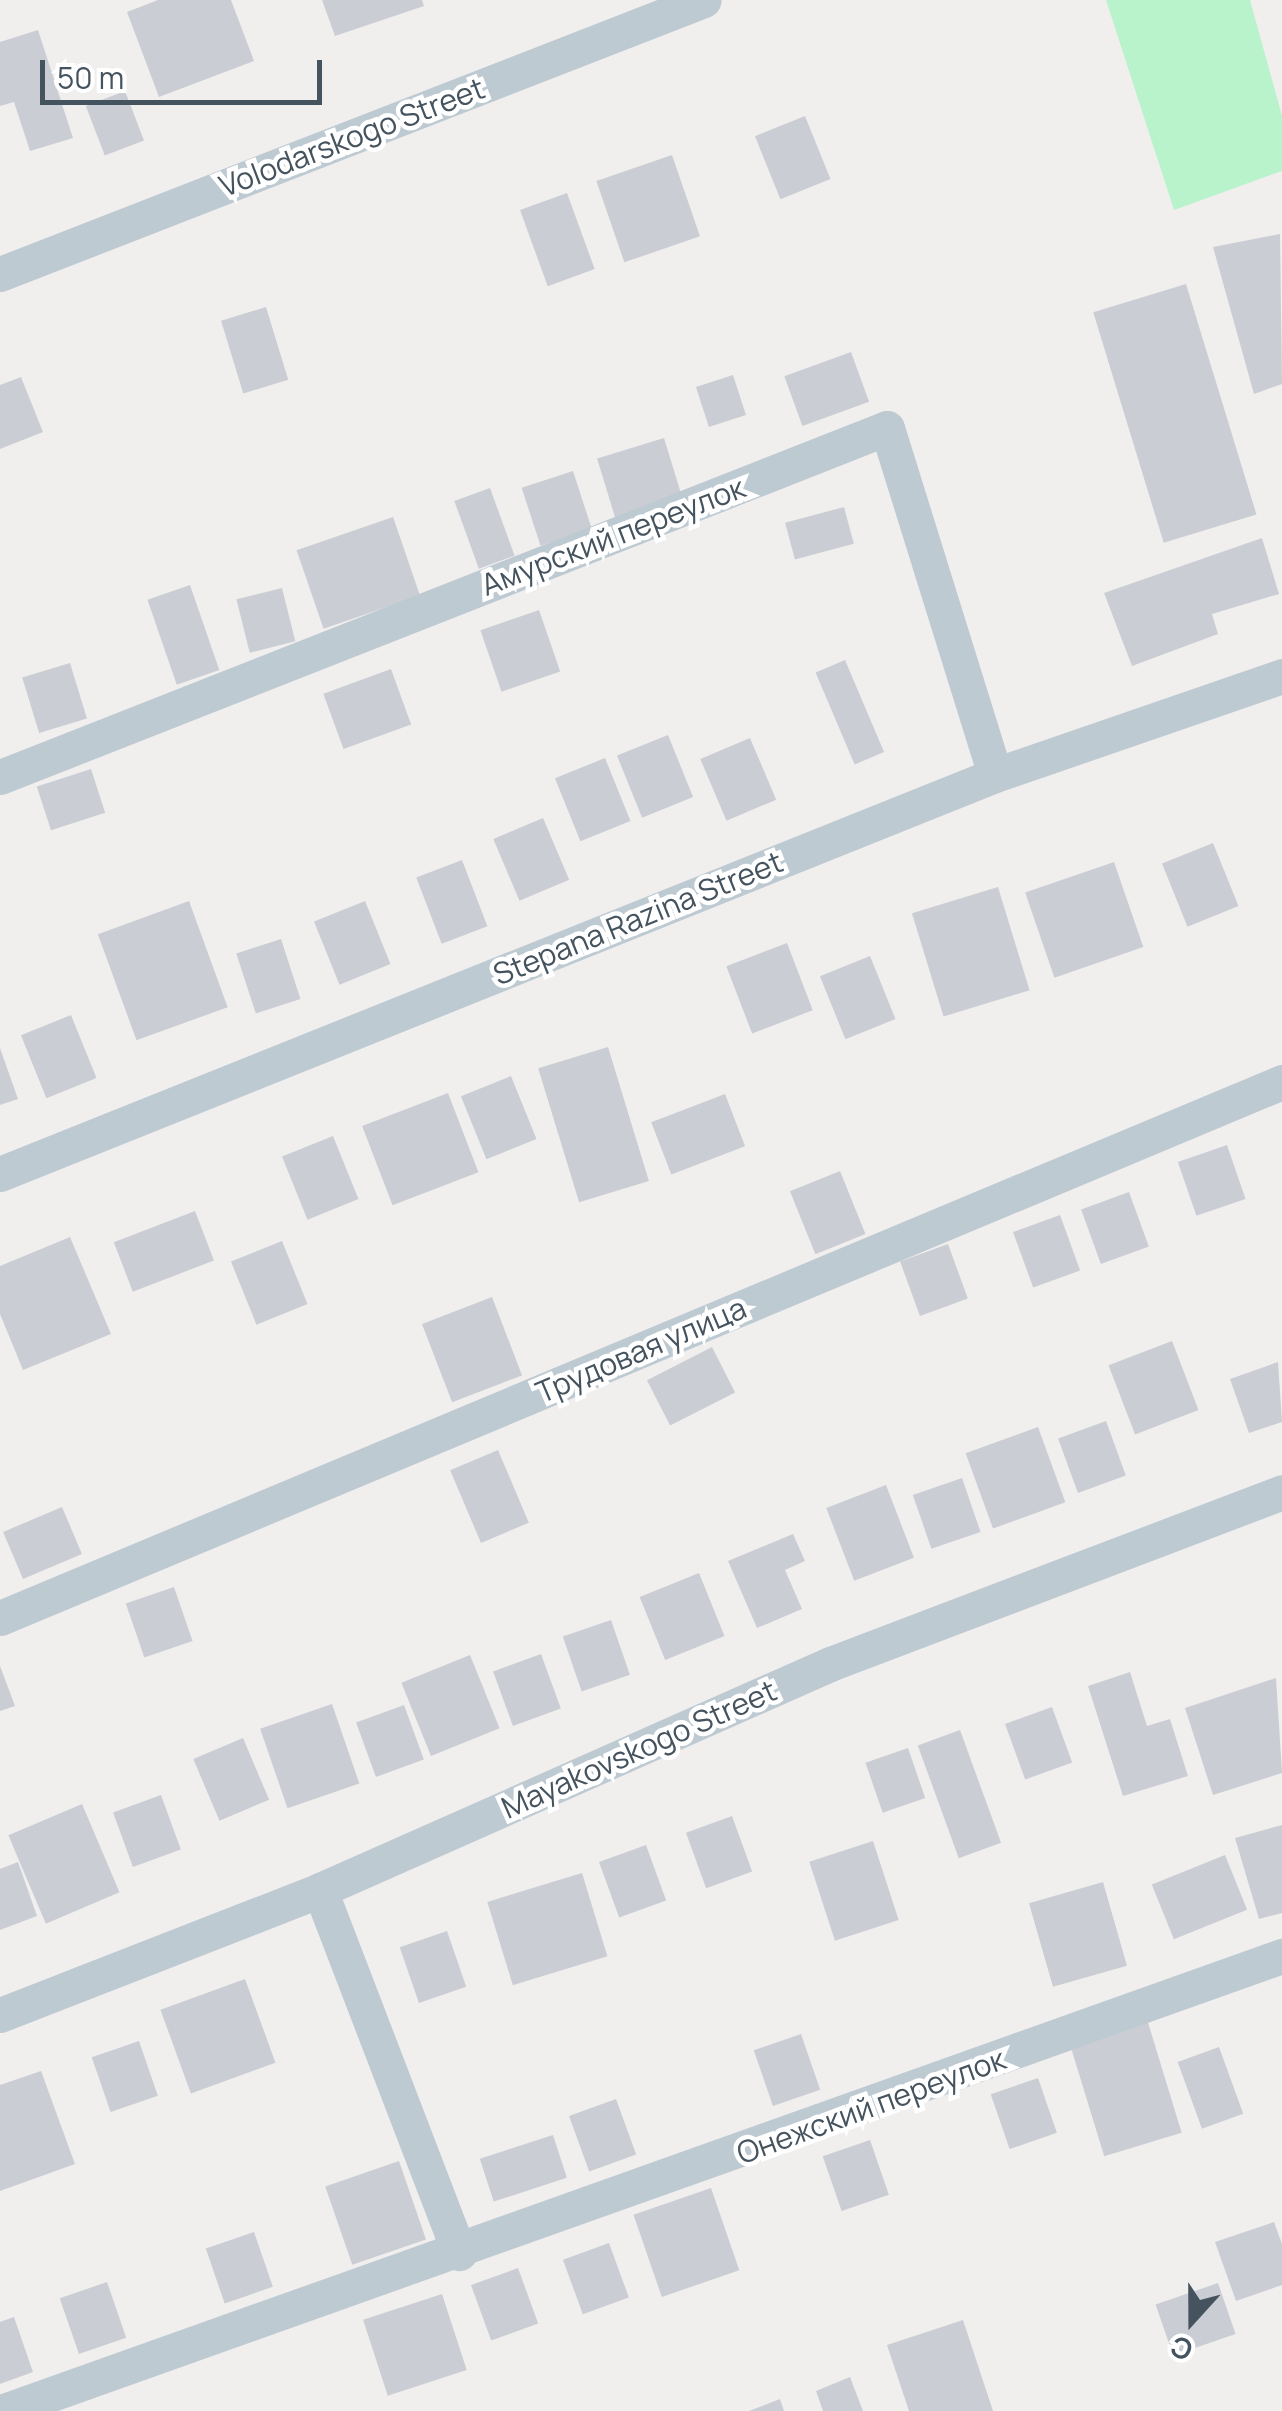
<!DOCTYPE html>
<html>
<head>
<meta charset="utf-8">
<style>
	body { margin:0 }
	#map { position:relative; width:1282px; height:2411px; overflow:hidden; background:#f1eeee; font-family:Manrope,sans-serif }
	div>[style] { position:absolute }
	.green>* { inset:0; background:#b9f3cc }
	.building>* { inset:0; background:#caced4; transform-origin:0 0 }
	.street>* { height:35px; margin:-17.5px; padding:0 17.5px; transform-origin:17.5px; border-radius:17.5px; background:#becad2 }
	span { translate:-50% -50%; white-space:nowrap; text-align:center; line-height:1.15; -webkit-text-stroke:9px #fff; paint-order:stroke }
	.street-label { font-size:30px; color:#45535e }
	.north { position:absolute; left:1142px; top:2271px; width:100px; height:100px; -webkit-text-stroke:8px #fff; paint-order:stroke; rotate:201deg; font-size:28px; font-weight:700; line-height:40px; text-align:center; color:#45535e }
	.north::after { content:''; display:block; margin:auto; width:35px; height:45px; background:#45535e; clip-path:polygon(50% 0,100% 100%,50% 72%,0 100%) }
	.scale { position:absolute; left:40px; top:60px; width:282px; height:45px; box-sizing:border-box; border:5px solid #45535e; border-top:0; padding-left:12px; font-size:30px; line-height:35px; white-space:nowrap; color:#45535e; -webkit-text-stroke:8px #fff; paint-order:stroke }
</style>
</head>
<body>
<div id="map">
	<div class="green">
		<i style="clip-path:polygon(1106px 0,1250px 0,1282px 116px,1282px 171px,1174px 210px)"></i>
	</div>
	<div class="building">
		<i style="clip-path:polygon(158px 0,231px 0,254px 61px,159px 97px,127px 12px)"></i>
		<i style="clip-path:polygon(322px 0,422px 0,424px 6px,335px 36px)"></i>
		<i style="clip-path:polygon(38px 30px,73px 138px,30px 151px,14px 102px,0 106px,0 42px)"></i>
		<i style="left:125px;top:91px;width:53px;height:42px;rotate:69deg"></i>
		<i style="left:805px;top:116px;width:68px;height:54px;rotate:68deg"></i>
		<i style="left:672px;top:155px;width:86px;height:80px;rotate:71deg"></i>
		<i style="left:567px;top:193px;width:81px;height:50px;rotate:70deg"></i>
		<i style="clip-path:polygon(1280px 234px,1282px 384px,1254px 394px,1213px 247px)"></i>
		<i style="left:1186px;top:284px;width:241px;height:97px;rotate:73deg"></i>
		<i style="left:266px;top:307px;width:76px;height:47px;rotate:73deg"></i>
		<i style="left:851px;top:352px;width:53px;height:71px;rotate:70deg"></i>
		<i style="left:733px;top:375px;width:42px;height:39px;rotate:72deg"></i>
		<i style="clip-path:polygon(21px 377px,43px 432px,0 449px,0 385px)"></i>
		<i style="left:664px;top:438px;width:62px;height:70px;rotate:73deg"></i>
		<i style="left:573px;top:471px;width:61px;height:54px;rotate:72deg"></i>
		<i style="left:490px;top:488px;width:72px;height:38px;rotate:70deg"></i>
		<i style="left:844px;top:507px;width:38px;height:61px;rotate:75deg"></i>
		<i style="left:393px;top:517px;width:83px;height:102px;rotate:71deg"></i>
		<i style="clip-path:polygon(1262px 538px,1279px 594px,1212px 614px,1218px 634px,1132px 666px,1104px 593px)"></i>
		<i style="left:190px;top:585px;width:90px;height:45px;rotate:71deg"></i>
		<i style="left:282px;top:588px;width:55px;height:47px;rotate:76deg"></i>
		<i style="left:539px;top:610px;width:65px;height:62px;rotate:71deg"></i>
		<i style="left:845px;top:660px;width:100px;height:32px;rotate:67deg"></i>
		<i style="left:70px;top:663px;width:58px;height:50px;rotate:73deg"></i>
		<i style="left:391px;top:669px;width:59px;height:72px;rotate:70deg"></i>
		<i style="left:668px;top:735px;width:67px;height:55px;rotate:68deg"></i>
		<i style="left:750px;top:738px;width:67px;height:54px;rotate:67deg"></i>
		<i style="left:605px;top:758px;width:68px;height:54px;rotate:68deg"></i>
		<i style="left:91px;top:769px;width:46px;height:57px;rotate:72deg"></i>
		<i style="left:543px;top:818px;width:67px;height:54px;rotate:67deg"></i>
		<i style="left:1213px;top:843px;width:68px;height:55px;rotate:68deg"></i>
		<i style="left:462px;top:860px;width:71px;height:49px;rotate:69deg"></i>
		<i style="left:1114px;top:862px;width:90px;height:94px;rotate:71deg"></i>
		<i style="left:998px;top:887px;width:108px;height:90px;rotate:73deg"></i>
		<i style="left:189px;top:901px;width:113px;height:97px;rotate:70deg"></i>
		<i style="left:365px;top:901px;width:68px;height:55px;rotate:68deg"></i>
		<i style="left:281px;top:939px;width:63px;height:47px;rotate:72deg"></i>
		<i style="left:787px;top:943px;width:72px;height:65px;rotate:69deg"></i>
		<i style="left:870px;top:956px;width:68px;height:54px;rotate:68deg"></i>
		<i style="left:71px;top:1015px;width:68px;height:54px;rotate:68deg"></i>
		<i style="left:608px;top:1047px;width:140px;height:73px;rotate:73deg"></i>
		<i style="clip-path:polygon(0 1048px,18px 1099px,0 1105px)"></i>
		<i style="left:511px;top:1076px;width:68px;height:54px;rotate:68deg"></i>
		<i style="left:448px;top:1093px;width:85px;height:92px;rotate:69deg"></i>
		<i style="left:725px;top:1094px;width:56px;height:79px;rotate:69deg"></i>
		<i style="left:333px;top:1136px;width:68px;height:55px;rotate:68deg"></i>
		<i style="left:1227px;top:1145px;width:57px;height:52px;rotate:71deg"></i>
		<i style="left:840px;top:1171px;width:68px;height:54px;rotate:68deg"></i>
		<i style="left:1129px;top:1192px;width:58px;height:51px;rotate:70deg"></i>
		<i style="left:195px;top:1211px;width:53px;height:87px;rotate:69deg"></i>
		<i style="left:1060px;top:1215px;width:59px;height:50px;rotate:70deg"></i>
		<i style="clip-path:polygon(70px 1237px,111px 1334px,23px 1370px,0 1314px,0 1266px)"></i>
		<i style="left:282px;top:1241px;width:68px;height:55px;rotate:68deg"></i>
		<i style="left:948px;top:1244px;width:58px;height:51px;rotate:70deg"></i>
		<i style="left:492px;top:1297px;width:84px;height:75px;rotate:69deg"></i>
		<i style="left:1172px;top:1341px;width:74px;height:68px;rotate:69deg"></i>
		<i style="left:712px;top:1347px;width:51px;height:73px;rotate:63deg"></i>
		<i style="clip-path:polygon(1278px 1362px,1282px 1422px,1249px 1433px,1230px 1379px)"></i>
		<i style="left:1106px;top:1421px;width:58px;height:51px;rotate:70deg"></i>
		<i style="left:1038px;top:1427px;width:80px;height:77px;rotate:70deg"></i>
		<i style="left:498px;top:1450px;width:79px;height:52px;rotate:67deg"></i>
		<i style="left:962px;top:1478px;width:57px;height:52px;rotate:71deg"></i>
		<i style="left:886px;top:1485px;width:78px;height:64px;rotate:69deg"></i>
		<i style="left:62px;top:1507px;width:51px;height:64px;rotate:67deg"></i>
		<i style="clip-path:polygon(793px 1534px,805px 1561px,785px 1570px,802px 1609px,757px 1628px,728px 1561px)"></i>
		<i style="left:699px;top:1573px;width:68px;height:64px;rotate:68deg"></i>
		<i style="left:174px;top:1587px;width:57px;height:51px;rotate:71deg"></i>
		<i style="left:611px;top:1620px;width:58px;height:51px;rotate:71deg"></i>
		<i style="left:541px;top:1654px;width:58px;height:51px;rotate:70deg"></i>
		<i style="left:470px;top:1655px;width:79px;height:74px;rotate:68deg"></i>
		<i style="clip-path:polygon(0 1666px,15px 1706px,0 1711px)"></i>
		<i style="clip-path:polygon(1130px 1672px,1147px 1726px,1170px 1719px,1188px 1776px,1123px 1796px,1088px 1686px)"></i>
		<i style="clip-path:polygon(1276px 1678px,1282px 1773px,1213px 1795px,1185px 1708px)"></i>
		<i style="left:332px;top:1704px;width:84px;height:76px;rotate:71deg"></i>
		<i style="left:404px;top:1705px;width:58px;height:51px;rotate:70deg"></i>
		<i style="left:1052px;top:1707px;width:59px;height:50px;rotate:70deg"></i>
		<i style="left:960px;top:1730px;width:120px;height:45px;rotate:70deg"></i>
		<i style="left:243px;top:1738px;width:67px;height:54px;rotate:67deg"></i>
		<i style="left:908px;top:1748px;width:53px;height:45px;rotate:71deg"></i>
		<i style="left:161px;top:1795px;width:58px;height:51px;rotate:70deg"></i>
		<i style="left:82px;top:1804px;width:96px;height:80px;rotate:67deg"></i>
		<i style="left:732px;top:1816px;width:59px;height:49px;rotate:70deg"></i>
		<i style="clip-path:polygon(1282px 1825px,1282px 1913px,1259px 1919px,1235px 1838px)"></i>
		<i style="left:873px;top:1841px;width:83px;height:67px;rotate:72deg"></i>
		<i style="left:646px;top:1845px;width:59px;height:50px;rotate:70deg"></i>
		<i style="left:1225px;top:1855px;width:59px;height:79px;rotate:68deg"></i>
		<i style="clip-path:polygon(18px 1862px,37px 1916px,0 1930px,0 1869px)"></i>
		<i style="left:582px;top:1873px;width:87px;height:99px;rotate:73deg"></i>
		<i style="left:1103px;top:1882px;width:87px;height:77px;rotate:74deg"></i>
		<i style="left:447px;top:1931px;width:59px;height:50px;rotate:71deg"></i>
		<i style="left:245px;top:1979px;width:89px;height:90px;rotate:70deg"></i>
		<i style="left:1146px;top:2016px;width:122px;height:81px;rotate:73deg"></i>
		<i style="left:801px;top:2034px;width:59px;height:50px;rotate:71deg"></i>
		<i style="left:139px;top:2041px;width:58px;height:50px;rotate:71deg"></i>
		<i style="left:1219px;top:2047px;width:71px;height:44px;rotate:70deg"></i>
		<i style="clip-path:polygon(41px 2071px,75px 2164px,0 2191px,0 2085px)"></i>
		<i style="left:1038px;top:2078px;width:58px;height:50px;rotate:71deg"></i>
		<i style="left:616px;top:2099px;width:59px;height:50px;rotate:70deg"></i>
		<i style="left:553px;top:2135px;width:45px;height:77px;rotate:72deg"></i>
		<i style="left:870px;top:2140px;width:58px;height:50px;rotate:71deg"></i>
		<i style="left:399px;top:2161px;width:83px;height:78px;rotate:71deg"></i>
		<i style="left:711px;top:2188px;width:87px;height:82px;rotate:71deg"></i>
		<i style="clip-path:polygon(1274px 2222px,1282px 2244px,1282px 2285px,1236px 2301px,1215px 2242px)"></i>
		<i style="left:254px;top:2232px;width:58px;height:51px;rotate:71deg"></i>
		<i style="left:609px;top:2243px;width:58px;height:49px;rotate:70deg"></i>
		<i style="left:518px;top:2268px;width:59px;height:50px;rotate:70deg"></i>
		<i style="left:107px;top:2282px;width:59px;height:50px;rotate:71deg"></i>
		<i style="left:1218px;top:2283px;width:54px;height:66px;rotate:71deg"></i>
		<i style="left:442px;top:2294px;width:80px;height:83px;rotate:72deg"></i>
		<i style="clip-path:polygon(14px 2317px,33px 2372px,0 2384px,0 2322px)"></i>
		<i style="clip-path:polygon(963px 2320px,993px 2411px,909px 2411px,887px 2345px)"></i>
		<i style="clip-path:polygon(850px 2377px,863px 2411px,823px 2411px,816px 2391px)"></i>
		<i style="clip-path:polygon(780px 2399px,784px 2411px,749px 2411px)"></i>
	</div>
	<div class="street">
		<i style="left:0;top:274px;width:755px;rotate:-21.27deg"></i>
		<i style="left:0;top:777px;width:953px;rotate:-21.48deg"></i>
		<i style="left:887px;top:428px;width:363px;rotate:72.7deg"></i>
		<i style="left:0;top:1174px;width:1072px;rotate:-21.85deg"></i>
		<i style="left:995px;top:775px;width:304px;rotate:-19deg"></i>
		<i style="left:0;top:1618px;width:1390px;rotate:-22.69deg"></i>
		<i style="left:320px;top:1890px;width:389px;rotate:69deg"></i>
		<i style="left:0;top:2015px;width:344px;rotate:-21.3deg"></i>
		<i style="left:320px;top:1890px;width:558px;rotate:-23.9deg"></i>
		<i style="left:830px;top:1664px;width:484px;rotate:-20.8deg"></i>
		<i style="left:4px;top:2411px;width:1357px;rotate:-19.6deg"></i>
	</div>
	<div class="street-label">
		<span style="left:352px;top:137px;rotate:-21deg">Volodarskogo Street</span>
		<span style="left:613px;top:536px;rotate:-21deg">Амурский переулок</span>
		<span style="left:638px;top:918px;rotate:-22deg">Stepana Razina Street</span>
		<span style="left:641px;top:1350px;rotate:-23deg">Трудовая улица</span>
		<span style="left:639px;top:1749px;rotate:-24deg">Mayakovskogo Street</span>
		<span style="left:871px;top:2106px;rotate:-20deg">Онежский переулок</span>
	</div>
	<div class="north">С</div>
	<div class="scale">50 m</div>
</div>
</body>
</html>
